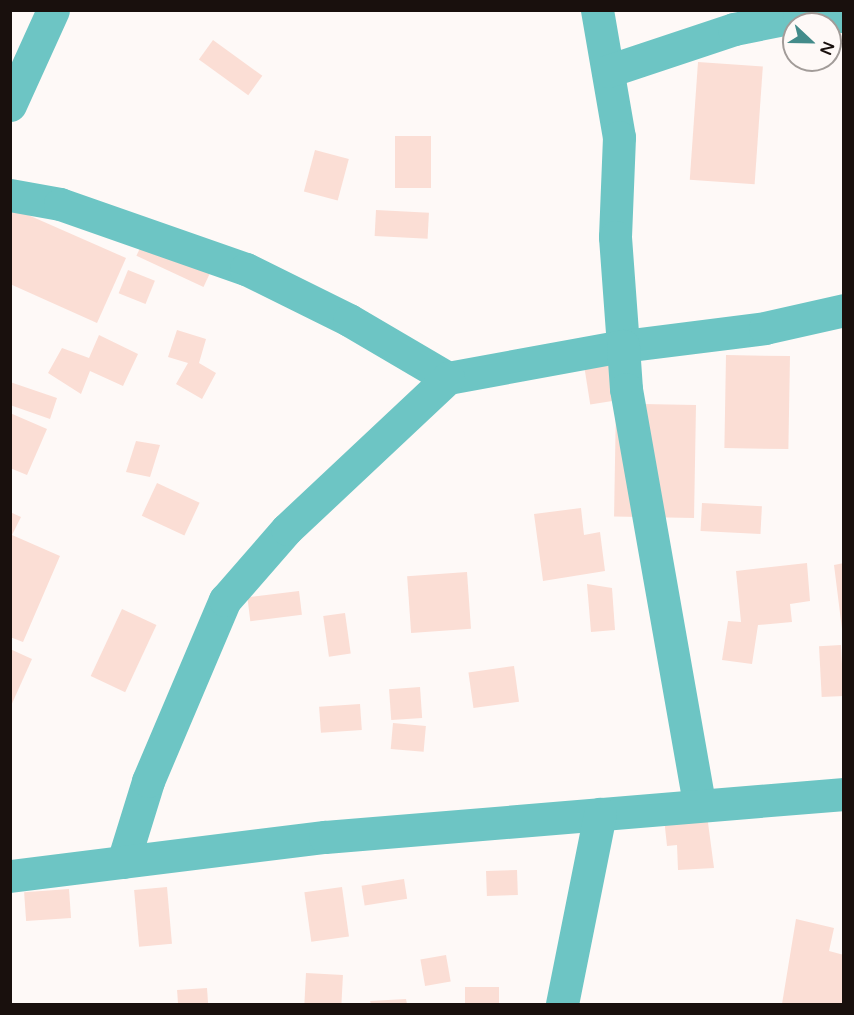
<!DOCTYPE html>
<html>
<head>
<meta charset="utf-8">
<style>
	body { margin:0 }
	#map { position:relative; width:854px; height:1015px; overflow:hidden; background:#fef9f7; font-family:"Varela Round",sans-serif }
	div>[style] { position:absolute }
	.building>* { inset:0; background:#fbded5; transform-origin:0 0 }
	.street>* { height:33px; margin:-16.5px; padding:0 16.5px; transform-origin:16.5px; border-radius:16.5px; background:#6dc5c4 }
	span { translate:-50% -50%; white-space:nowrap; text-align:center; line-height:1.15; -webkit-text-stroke:5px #fef9f7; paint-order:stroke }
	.frame { position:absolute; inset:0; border:12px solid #19100d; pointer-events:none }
	.north { position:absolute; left:782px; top:12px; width:60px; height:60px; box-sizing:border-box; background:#fef9f7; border:2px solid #a29c99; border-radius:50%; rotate:112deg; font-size:16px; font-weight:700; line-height:24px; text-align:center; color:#19100d }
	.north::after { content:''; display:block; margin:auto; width:21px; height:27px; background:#438b8a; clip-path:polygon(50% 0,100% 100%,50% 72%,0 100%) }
</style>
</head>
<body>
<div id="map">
	<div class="building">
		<i style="left:213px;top:40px;width:61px;height:24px;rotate:36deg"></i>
		<i style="left:698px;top:62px;width:65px;height:118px;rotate:4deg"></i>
		<i style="left:395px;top:136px;width:36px;height:52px"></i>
		<i style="left:315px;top:150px;width:35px;height:43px;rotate:15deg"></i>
		<i style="clip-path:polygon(10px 207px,126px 258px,97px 323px,10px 284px)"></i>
		<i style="left:376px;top:210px;width:53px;height:26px;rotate:3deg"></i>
		<i style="left:147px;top:233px;width:74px;height:25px;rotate:25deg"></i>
		<i style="left:128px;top:270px;width:29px;height:25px;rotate:22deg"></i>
		<i style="clip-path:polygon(177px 330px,206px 339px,199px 363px,216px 373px,202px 399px,176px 384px,188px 363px,168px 357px)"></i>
		<i style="clip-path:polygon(99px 335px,138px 354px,123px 386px,90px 371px,81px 394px,48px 373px,62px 348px,89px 358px)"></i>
		<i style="left:726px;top:355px;width:64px;height:93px;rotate:1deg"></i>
		<i style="left:635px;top:361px;width:36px;height:51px;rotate:81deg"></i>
		<i style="clip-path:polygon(10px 382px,57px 398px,50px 419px,10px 405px)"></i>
		<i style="left:696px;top:405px;width:113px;height:80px;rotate:91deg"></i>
		<i style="clip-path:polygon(10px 413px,47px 429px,27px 475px,10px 468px)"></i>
		<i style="clip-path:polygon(136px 441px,160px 445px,150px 477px,126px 472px)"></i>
		<i style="left:157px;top:483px;width:47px;height:36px;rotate:25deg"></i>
		<i style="left:702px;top:503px;width:60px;height:28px;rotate:3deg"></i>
		<i style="clip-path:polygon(581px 508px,584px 535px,600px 532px,605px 571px,543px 581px,534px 514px)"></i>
		<i style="clip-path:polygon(10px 512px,21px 517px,12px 535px,60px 556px,23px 642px,10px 637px)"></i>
		<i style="clip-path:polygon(807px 563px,810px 601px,790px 604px,792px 622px,758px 625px,752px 664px,722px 660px,728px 621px,741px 622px,736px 571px)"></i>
		<i style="clip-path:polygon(844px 563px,844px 629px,842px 629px,834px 565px)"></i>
		<i style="left:467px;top:572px;width:57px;height:60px;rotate:86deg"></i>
		<i style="clip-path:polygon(587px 584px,612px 588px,615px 630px,591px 632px)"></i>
		<i style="left:299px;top:591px;width:24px;height:52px;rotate:83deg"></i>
		<i style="left:122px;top:609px;width:38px;height:74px;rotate:25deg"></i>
		<i style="left:345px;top:613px;width:41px;height:22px;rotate:82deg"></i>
		<i style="left:841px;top:645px;width:51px;height:22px;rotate:87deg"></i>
		<i style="clip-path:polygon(10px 649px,32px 659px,10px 708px)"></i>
		<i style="left:514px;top:666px;width:36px;height:46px;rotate:82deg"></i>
		<i style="left:420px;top:687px;width:31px;height:31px;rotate:86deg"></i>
		<i style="left:360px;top:704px;width:26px;height:41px;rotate:86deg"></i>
		<i style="left:393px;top:723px;width:33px;height:26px;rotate:5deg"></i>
		<i style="clip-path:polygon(707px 815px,714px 868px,678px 870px,677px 845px,667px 846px,664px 818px)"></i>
		<i style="left:517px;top:870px;width:25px;height:31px;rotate:88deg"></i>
		<i style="left:404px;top:879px;width:20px;height:43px;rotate:81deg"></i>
		<i style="left:167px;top:887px;width:57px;height:33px;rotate:85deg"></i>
		<i style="left:342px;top:887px;width:50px;height:38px;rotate:82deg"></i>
		<i style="left:69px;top:889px;width:29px;height:45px;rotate:86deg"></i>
		<i style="clip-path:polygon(796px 919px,834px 928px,829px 951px,844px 955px,844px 1004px,782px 1004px)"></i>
		<i style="left:446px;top:955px;width:27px;height:26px;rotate:80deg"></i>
		<i style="left:306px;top:973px;width:37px;height:31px;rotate:3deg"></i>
		<i style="left:465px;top:987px;width:34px;height:17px"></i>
		<i style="left:207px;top:988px;width:16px;height:30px;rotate:86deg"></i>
		<i style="clip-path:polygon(406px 999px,407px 1004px,371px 1004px,370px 1001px)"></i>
	</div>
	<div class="street">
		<i style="left:597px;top:10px;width:129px;rotate:80.2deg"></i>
		<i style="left:619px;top:137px;width:100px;rotate:92.3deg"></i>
		<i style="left:615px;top:237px;width:109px;rotate:85.8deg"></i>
		<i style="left:623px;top:346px;width:143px;rotate:-7.2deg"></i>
		<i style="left:765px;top:328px;width:81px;rotate:-12.8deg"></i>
		<i style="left:608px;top:71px;width:133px;rotate:-18.4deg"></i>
		<i style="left:734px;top:29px;width:66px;rotate:-11.3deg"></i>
		<i style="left:799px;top:16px;width:45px"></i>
		<i style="left:10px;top:105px;width:104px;rotate:-65.6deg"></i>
		<i style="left:10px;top:195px;width:51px;rotate:10.2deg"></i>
		<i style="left:60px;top:204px;width:197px;rotate:19.3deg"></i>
		<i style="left:246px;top:269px;width:115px;rotate:26.3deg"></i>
		<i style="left:349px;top:320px;width:115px;rotate:30.4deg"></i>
		<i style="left:448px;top:378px;width:178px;rotate:-10.4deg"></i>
		<i style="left:623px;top:346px;width:43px;rotate:86deg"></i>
		<i style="left:626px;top:389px;width:422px;rotate:80deg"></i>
		<i style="left:123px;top:862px;width:85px;rotate:-72.8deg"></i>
		<i style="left:148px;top:781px;width:197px;rotate:-67deg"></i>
		<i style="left:225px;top:600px;width:94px;rotate:-48.9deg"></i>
		<i style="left:287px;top:529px;width:221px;rotate:-43.2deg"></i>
		<i style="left:10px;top:876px;width:317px;rotate:-7.1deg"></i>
		<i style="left:325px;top:837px;width:521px;rotate:-4.74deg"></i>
		<i style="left:562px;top:1004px;width:194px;rotate:-78.7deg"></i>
	</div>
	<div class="frame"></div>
	<div class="north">N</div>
</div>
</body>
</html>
